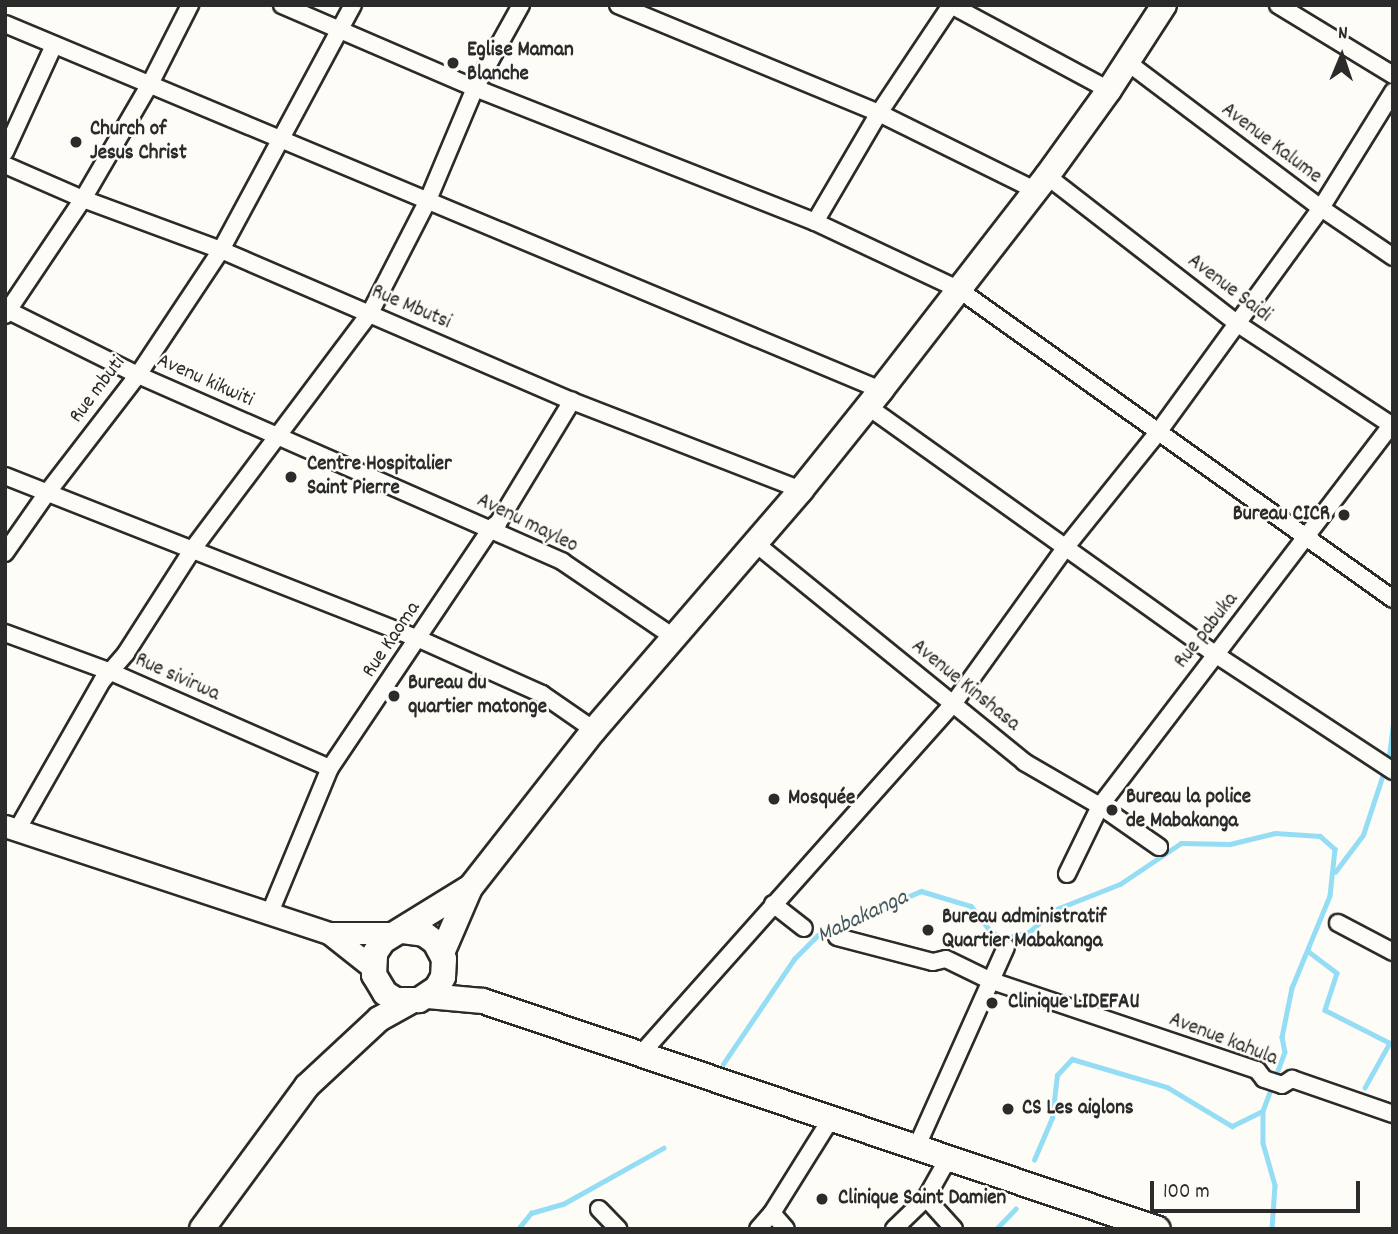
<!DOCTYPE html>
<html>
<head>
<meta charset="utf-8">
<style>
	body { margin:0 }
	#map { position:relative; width:1398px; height:1234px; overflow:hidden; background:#fdfcf7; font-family:Dekko,sans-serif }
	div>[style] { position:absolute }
	.stream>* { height:4.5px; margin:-2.25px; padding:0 2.25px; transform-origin:2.25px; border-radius:2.25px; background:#94ddf5 }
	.roads { filter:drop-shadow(2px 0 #2b2b2b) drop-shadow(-2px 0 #2b2b2b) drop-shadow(0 2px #2b2b2b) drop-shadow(0 -2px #2b2b2b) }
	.minor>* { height:16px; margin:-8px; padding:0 8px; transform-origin:8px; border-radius:8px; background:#fdfcf7 }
	.major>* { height:21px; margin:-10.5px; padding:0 10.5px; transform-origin:10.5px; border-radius:10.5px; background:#fdfcf7 }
	.highway>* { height:24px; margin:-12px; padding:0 12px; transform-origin:12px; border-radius:12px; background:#fdfcf7 }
	.dots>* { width:19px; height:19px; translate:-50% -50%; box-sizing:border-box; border:4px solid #fdfcf7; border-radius:50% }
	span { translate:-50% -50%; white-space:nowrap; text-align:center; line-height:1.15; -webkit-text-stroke:5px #fdfcf7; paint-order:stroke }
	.poi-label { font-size:21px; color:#2b2b2b; font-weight:700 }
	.left { translate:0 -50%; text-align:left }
	.right { translate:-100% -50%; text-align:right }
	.street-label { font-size:21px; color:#2b2b2b }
	.water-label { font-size:23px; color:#45585e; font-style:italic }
	.frame { position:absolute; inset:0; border:7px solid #2b2b2b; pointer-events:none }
	.north { position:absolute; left:1307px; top:21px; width:70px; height:70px; -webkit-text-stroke:5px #fdfcf7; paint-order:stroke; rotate:2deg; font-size:19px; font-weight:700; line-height:28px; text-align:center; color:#2b2b2b }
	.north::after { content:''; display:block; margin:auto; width:24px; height:32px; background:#2b2b2b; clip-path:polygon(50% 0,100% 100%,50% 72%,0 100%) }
	.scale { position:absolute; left:1150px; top:1181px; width:210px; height:32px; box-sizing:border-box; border:4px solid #2b2b2b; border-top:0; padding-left:9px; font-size:21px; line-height:24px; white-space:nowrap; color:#2b2b2b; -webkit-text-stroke:5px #fdfcf7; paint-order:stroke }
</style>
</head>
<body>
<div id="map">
	<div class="stream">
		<i style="left:1335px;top:872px;width:46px;rotate:-52.9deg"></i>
		<i style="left:1363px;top:835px;width:83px;rotate:-71.8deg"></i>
		<i style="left:1389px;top:756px;width:34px;rotate:-83deg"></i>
		<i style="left:1308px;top:951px;width:36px;rotate:37deg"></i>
		<i style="left:1337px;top:973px;width:39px;rotate:108deg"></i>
		<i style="left:1325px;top:1010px;width:73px;rotate:26.9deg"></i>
		<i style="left:1390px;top:1043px;width:51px;rotate:119.1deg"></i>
		<i style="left:723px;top:1064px;width:127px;rotate:-55.9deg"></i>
		<i style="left:794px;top:959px;width:34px;rotate:-45deg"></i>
		<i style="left:818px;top:935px;width:112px;rotate:-23.1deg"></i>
		<i style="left:921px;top:891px;width:52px;rotate:16.7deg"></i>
		<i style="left:971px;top:906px;width:34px;rotate:52deg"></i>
		<i style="left:992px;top:933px;width:15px;rotate:20deg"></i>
		<i style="left:1006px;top:938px;width:24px;rotate:-15deg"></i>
		<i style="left:1029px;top:932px;width:33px;rotate:-41deg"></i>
		<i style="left:1054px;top:910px;width:71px;rotate:-21.5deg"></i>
		<i style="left:1120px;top:884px;width:73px;rotate:-33.9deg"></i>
		<i style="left:1181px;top:843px;width:49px;rotate:1.2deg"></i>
		<i style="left:1230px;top:844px;width:46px;rotate:-13.7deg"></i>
		<i style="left:1275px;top:833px;width:45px;rotate:3.8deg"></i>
		<i style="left:1320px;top:836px;width:20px;rotate:41deg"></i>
		<i style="left:1335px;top:849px;width:47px;rotate:96.1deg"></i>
		<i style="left:1330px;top:896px;width:100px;rotate:112.4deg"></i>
		<i style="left:1292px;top:988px;width:50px;rotate:101.5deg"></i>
		<i style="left:1282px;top:1037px;width:15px;rotate:79deg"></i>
		<i style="left:1285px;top:1052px;width:63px;rotate:110.4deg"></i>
		<i style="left:1263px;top:1111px;width:32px;rotate:90deg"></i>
		<i style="left:1263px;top:1143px;width:44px;rotate:74.1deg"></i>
		<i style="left:1275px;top:1185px;width:44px;rotate:93.9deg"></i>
		<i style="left:1034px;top:1160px;width:46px;rotate:-66.8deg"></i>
		<i style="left:1052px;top:1118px;width:43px;rotate:-83.4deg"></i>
		<i style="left:1057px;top:1075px;width:22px;rotate:-47deg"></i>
		<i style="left:1072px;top:1059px;width:99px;rotate:16.4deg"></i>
		<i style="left:1167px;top:1087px;width:76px;rotate:31deg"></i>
		<i style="left:1232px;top:1126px;width:34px;rotate:-26deg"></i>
		<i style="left:518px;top:1229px;width:21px;rotate:-51deg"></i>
		<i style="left:531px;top:1213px;width:33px;rotate:-16deg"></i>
		<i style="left:563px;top:1204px;width:115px;rotate:-29.2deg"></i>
		<i style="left:996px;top:1229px;width:28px;rotate:-46deg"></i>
	</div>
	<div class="roads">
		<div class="minor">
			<i style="left:282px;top:5px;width:210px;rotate:23.3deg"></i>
			<i style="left:475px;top:88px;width:365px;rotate:21.5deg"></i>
			<i style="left:815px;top:222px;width:158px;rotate:25.1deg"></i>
			<i style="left:958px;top:289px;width:534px;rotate:35.48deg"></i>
			<i style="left:618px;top:5px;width:282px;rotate:22.5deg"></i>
			<i style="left:879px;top:113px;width:174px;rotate:26.3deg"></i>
			<i style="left:951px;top:5px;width:179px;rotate:28.3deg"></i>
			<i style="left:1278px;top:5px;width:135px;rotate:31.3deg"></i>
			<i style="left:5px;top:24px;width:949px;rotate:22.68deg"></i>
			<i style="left:1127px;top:62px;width:243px;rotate:37deg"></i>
			<i style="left:1321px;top:208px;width:87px;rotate:34.2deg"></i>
			<i style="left:5px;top:152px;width:118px;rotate:-65.4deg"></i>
			<i style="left:5px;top:165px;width:85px;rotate:23.6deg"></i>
			<i style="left:83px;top:199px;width:147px;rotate:20.3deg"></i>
			<i style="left:221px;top:250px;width:382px;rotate:23.3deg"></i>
			<i style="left:572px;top:401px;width:246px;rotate:21.2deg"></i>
			<i style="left:1047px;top:176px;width:238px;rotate:37.8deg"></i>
			<i style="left:1235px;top:322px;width:189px;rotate:33.4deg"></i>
			<i style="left:815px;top:222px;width:126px;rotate:-59.6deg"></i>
			<i style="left:879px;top:113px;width:130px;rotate:-56.3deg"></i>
			<i style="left:5px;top:309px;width:148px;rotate:26.4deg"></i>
			<i style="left:138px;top:375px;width:464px;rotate:23.7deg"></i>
			<i style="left:563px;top:562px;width:132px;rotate:34.2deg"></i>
			<i style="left:5px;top:315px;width:140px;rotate:-56.1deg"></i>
			<i style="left:83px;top:199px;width:133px;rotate:-59.8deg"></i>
			<i style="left:150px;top:84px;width:89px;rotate:-63.1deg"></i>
			<i style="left:867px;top:406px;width:427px;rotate:35.5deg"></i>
			<i style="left:1215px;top:654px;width:213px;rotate:33.3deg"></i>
			<i style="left:5px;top:476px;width:445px;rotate:21.5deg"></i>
			<i style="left:419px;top:639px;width:135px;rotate:24.1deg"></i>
			<i style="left:542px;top:694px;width:63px;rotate:34.7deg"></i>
			<i style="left:755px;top:543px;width:347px;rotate:39.1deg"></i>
			<i style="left:1024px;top:762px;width:88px;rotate:30.1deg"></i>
			<i style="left:1100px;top:806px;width:72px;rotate:34.8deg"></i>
			<i style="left:5px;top:553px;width:73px;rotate:-55deg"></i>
			<i style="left:47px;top:493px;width:149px;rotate:-52.4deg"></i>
			<i style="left:138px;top:375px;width:150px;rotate:-56.4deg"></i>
			<i style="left:221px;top:250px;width:278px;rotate:-61.7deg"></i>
			<i style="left:5px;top:633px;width:113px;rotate:20.2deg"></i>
			<i style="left:111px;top:672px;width:239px;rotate:23.7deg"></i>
			<i style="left:17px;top:830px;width:172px;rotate:-60.3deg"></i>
			<i style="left:102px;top:681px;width:37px;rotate:-49deg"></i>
			<i style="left:126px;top:653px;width:122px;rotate:-57.3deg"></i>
			<i style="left:192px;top:550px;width:296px;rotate:-53.1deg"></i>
			<i style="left:370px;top:313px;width:127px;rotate:-62.8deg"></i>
			<i style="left:428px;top:200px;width:121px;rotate:-67.2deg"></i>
			<i style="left:475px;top:88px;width:95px;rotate:-61deg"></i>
			<i style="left:1067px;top:874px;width:76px;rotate:-64.1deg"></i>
			<i style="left:1100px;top:806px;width:482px;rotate:-52.6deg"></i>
			<i style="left:773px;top:904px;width:39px;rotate:38deg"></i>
			<i style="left:269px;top:915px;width:159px;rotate:-67.5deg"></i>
			<i style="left:330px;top:768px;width:289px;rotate:-56.1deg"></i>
			<i style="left:491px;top:528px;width:9px;rotate:-36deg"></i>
			<i style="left:498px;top:523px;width:143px;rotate:-58.8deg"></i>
			<i style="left:1338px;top:923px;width:62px;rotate:27.8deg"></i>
			<i style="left:837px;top:937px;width:99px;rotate:14.6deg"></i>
			<i style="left:933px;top:962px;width:13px;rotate:-13deg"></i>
			<i style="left:946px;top:959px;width:48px;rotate:26deg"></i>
			<i style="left:989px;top:980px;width:283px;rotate:18.6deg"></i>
			<i style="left:1257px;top:1070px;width:11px;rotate:52deg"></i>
			<i style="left:1264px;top:1079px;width:19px;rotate:18deg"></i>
			<i style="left:1282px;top:1085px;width:12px;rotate:-31deg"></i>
			<i style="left:1292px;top:1079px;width:107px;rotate:19.1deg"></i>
			<i style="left:641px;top:1054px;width:469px;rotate:-48.3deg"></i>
			<i style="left:953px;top:704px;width:192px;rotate:-54.3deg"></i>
			<i style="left:1065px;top:548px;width:150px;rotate:-51.2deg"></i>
			<i style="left:1159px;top:431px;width:276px;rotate:-54deg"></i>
			<i style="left:1321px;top:208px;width:137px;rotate:-58.2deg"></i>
			<i style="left:917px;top:1146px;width:218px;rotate:-65.9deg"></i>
			<i style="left:926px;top:1198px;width:42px;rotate:47.9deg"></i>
			<i style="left:599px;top:1209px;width:28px;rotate:46deg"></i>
			<i style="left:772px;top:1213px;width:21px;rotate:49deg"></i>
			<i style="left:758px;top:1229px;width:21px;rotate:-49deg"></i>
			<i style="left:772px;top:1213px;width:113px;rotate:-58deg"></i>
			<i style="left:894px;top:1229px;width:45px;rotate:-44.1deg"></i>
			<i style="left:926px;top:1198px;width:47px;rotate:-60.7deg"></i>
		</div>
		<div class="major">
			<i style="left:5px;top:826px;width:341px;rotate:18.3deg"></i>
			<i style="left:329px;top:933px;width:66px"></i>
			<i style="left:329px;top:933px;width:56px;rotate:38.5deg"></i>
		</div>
		<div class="highway">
			<i style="left:403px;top:931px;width:21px;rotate:8deg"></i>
			<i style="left:424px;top:934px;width:14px;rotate:36deg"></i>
			<i style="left:435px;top:942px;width:19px;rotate:62deg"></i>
			<i style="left:444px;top:959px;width:18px;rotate:93deg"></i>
			<i style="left:443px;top:977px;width:13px;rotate:119deg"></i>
			<i style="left:437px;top:988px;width:22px;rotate:146deg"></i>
			<i style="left:419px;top:1000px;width:23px;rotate:180deg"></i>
			<i style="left:396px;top:1000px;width:13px;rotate:-148deg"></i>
			<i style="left:385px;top:993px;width:21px;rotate:-121deg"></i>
			<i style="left:374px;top:975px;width:22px;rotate:-87deg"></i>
			<i style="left:375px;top:953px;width:14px;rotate:-56deg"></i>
			<i style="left:383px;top:941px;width:101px;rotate:-31.6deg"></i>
			<i style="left:442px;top:953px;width:71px;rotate:-66.7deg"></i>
			<i style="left:470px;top:888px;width:201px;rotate:-51.9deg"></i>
			<i style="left:594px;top:730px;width:317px;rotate:-49.2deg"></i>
			<i style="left:801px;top:490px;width:128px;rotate:-51.3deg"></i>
			<i style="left:881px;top:390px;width:271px;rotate:-52.2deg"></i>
			<i style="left:1047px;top:176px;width:106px;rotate:-54.2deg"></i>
			<i style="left:1109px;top:90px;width:101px;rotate:-57.1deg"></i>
			<i style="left:428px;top:996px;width:55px;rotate:5.2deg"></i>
			<i style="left:483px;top:1001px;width:712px;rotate:18.66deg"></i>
			<i style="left:202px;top:1229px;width:177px;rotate:-53.7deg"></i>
			<i style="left:307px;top:1086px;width:98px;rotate:-42.9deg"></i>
			<i style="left:379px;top:1019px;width:35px;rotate:-29deg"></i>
		</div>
	</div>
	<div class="dots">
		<i style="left:453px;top:63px;background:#2b2b2b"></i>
		<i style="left:76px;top:142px;background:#2b2b2b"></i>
		<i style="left:291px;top:477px;background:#2b2b2b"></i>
		<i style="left:1344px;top:515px;background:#2b2b2b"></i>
		<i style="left:394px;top:696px;background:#2b2b2b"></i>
		<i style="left:774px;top:799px;background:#2b2b2b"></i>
		<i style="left:1112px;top:810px;background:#2b2b2b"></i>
		<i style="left:928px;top:930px;background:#2b2b2b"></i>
		<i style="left:992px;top:1003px;background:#2b2b2b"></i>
		<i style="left:1008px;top:1109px;background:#2b2b2b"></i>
		<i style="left:822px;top:1199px;background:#2b2b2b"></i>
	</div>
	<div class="poi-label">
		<span class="left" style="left:467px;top:63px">Eglise Maman<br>Blanche</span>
		<span class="left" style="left:90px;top:142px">Church of<br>Jesus Christ</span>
		<span class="left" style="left:307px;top:477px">Centre Hospitalier<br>Saint Pierre</span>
		<span class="right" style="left:1330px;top:515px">Bureau CICR</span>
		<span class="left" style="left:408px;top:696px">Bureau du<br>quartier matonge</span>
		<span class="left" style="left:1126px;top:810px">Bureau la police<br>de Mabakanga</span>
		<span class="left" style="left:788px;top:799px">Mosquée</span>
		<span class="left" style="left:942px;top:930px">Bureau administratif<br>Quartier Mabakanga</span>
		<span class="left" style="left:1008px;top:1003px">Clinique LIDEFAU</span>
		<span class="left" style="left:1022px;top:1109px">CS Les aiglons</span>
		<span class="left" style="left:838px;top:1199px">Clinique Saint Damien</span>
	</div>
	<div class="street-label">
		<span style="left:1271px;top:144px;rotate:37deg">Avenue Kalume</span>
		<span style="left:1229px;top:289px;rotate:37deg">Avenue Saidi</span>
		<span style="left:411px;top:308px;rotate:23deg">Rue Mbutsi</span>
		<span style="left:205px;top:381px;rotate:24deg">Avenu kikwiti</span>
		<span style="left:98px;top:390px;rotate:-53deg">Rue mbuti</span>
		<span style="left:527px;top:524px;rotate:26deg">Avenu mayleo</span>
		<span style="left:1207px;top:631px;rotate:-52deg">Rue pabuka</span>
		<span style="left:392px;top:640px;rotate:-56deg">Rue Kaoma</span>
		<span style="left:177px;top:678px;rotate:24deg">Rue sivirwa</span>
		<span style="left:965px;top:686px;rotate:39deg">Avenue Kinshasa</span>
		<span style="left:1223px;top:1040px;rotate:21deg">Avenue kahula</span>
	</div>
	<div class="water-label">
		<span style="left:863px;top:918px;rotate:-25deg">Mabakanga</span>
	</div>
	<div class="frame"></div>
	<div class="north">N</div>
	<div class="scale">100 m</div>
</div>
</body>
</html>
